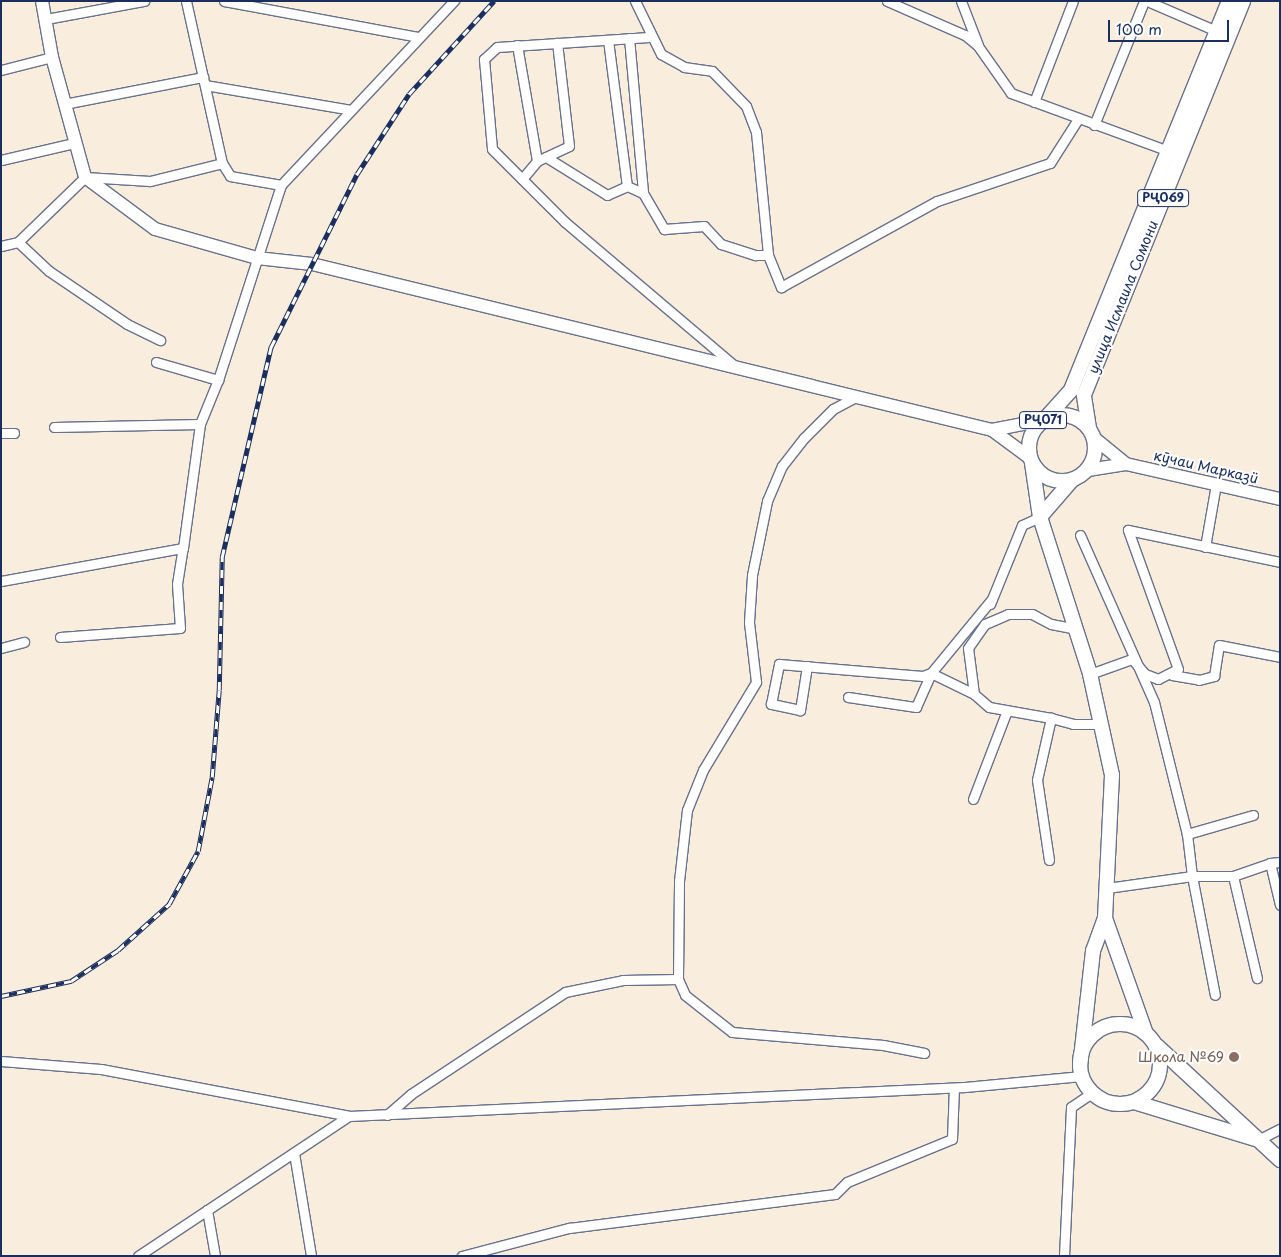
<!DOCTYPE html>
<html>
<head>
<meta charset="utf-8">
<style>
	body { margin:0 }
	#map { position:relative; width:1281px; height:1257px; overflow:hidden; background:#f9edde; font-family:"Playpen Sans",sans-serif }
	div>[style] { position:absolute }
	.roads { filter:drop-shadow(1px 0 #69728b) drop-shadow(-1px 0 #69728b) drop-shadow(0 1px #69728b) drop-shadow(0 -1px #69728b) }
	.street>* { height:9px; margin:-4.5px; padding:0 4.5px; transform-origin:4.5px; border-radius:4.5px; background:#fff }
	.secondary>* { height:12px; margin:-6px; padding:0 6px; transform-origin:6px; border-radius:6px; background:#fff }
	.primary>* { height:14px; margin:-7px; padding:0 7px; transform-origin:7px; border-radius:7px; background:#fff }
	.primary>.ring { margin:-7px; padding:0; box-sizing:content-box; background:none; border:14px solid #fff; border-radius:50% }
	.rail>* { height:4.5px; margin-top:-2.25px; transform-origin:0; background:repeating-linear-gradient(90deg,#fff 0 8px,#1b2f5e 0 16px); box-sizing:border-box; border-block:1px solid #1b2f5e }
	.dots>* { width:14px; height:14px; translate:-50% -50%; box-sizing:border-box; border:2px solid #fff; border-radius:50% }
	span { translate:-50% -50%; white-space:nowrap; text-align:center; line-height:1.15; -webkit-text-stroke:4px #fff; paint-order:stroke }
	.shield-label span { padding:1px 4px; background:#fff; border:1px solid; border-radius:4px; -webkit-text-stroke-width:0 }
	.shield-label { font-size:12px; color:#1b2f5e; font-weight:700 }
	.street-label { font-size:14px; color:#1b2f5e }
	.education-label { font-size:14px; color:#785e54 }
	.right { translate:-100% -50%; text-align:right }
	.frame { position:absolute; inset:0; border:2px solid #1b2f5e; pointer-events:none }
	.scale { position:absolute; left:1108px; top:20px; width:121px; height:22px; box-sizing:border-box; border:2px solid #1b2f5e; border-top:0; padding-left:6px; font-size:15px; line-height:18px; white-space:nowrap; color:#1b2f5e; -webkit-text-stroke:4px #fff; paint-order:stroke }
</style>
</head>
<body>
<div id="map">
	<div class="roads">
		<div class="street">
			<i style="left:186px;top:1px;width:166px;rotate:77.5deg"></i>
			<i style="left:222px;top:163px;width:15px;rotate:58deg"></i>
			<i style="left:230px;top:176px;width:52px;rotate:10deg"></i>
			<i style="left:224px;top:1px;width:197px;rotate:10.5deg"></i>
			<i style="left:635px;top:1px;width:59px;rotate:63.9deg"></i>
			<i style="left:661px;top:54px;width:26px;rotate:29deg"></i>
			<i style="left:684px;top:67px;width:28px;rotate:8deg"></i>
			<i style="left:712px;top:71px;width:49px;rotate:45.8deg"></i>
			<i style="left:746px;top:106px;width:28px;rotate:69deg"></i>
			<i style="left:756px;top:132px;width:124px;rotate:84.4deg"></i>
			<i style="left:768px;top:255px;width:35px;rotate:68deg"></i>
			<i style="left:781px;top:287px;width:178px;rotate:-28.9deg"></i>
			<i style="left:937px;top:201px;width:119px;rotate:-18.6deg"></i>
			<i style="left:1050px;top:163px;width:52px;rotate:-57.5deg"></i>
			<i style="left:887px;top:1px;width:85px;rotate:23.6deg"></i>
			<i style="left:965px;top:35px;width:17px;rotate:40deg"></i>
			<i style="left:978px;top:46px;width:57px;rotate:54.9deg"></i>
			<i style="left:1011px;top:93px;width:171px;rotate:20.2deg"></i>
			<i style="left:961px;top:1px;width:47px;rotate:68.9deg"></i>
			<i style="left:1147px;top:1px;width:81px;rotate:23.4deg"></i>
			<i style="left:46px;top:19px;width:100px;rotate:-10.4deg"></i>
			<i style="left:649px;top:37px;width:152px;rotate:176.2deg"></i>
			<i style="left:497px;top:47px;width:18px;rotate:137deg"></i>
			<i style="left:484px;top:59px;width:90px;rotate:84.9deg"></i>
			<i style="left:492px;top:149px;width:103px;rotate:45deg"></i>
			<i style="left:565px;top:222px;width:223px;rotate:40.3deg"></i>
			<i style="left:629px;top:38px;width:156px;rotate:84.8deg"></i>
			<i style="left:608px;top:40px;width:147px;rotate:82.6deg"></i>
			<i style="left:517px;top:45px;width:118px;rotate:80.2deg"></i>
			<i style="left:1px;top:70px;width:53px;rotate:-14.3deg"></i>
			<i style="left:205px;top:85px;width:148px;rotate:9.7deg"></i>
			<i style="left:1034px;top:102px;width:108px;rotate:-68.9deg"></i>
			<i style="left:64px;top:104px;width:142px;rotate:-11deg"></i>
			<i style="left:1094px;top:125px;width:134px;rotate:-68deg"></i>
			<i style="left:546px;top:157px;width:72px;rotate:31.9deg"></i>
			<i style="left:607px;top:195px;width:22px;rotate:-24deg"></i>
			<i style="left:627px;top:186px;width:17px;rotate:24deg"></i>
			<i style="left:643px;top:193px;width:42px;rotate:59.7deg"></i>
			<i style="left:664px;top:229px;width:40px;rotate:-4.3deg"></i>
			<i style="left:704px;top:226px;width:25px;rotate:47deg"></i>
			<i style="left:721px;top:244px;width:36px;rotate:18deg"></i>
			<i style="left:755px;top:255px;width:13px"></i>
			<i style="left:1px;top:160px;width:75px;rotate:-13.1deg"></i>
			<i style="left:522px;top:179px;width:23px;rotate:-50deg"></i>
			<i style="left:537px;top:161px;width:35px;rotate:-25deg"></i>
			<i style="left:569px;top:146px;width:104px;rotate:-96.6deg"></i>
			<i style="left:18px;top:242px;width:42px;rotate:43.1deg"></i>
			<i style="left:49px;top:271px;width:94px;rotate:34.2deg"></i>
			<i style="left:127px;top:324px;width:37px;rotate:26deg"></i>
			<i style="left:1px;top:246px;width:17px;rotate:-13deg"></i>
			<i style="left:18px;top:242px;width:93px;rotate:-44.1deg"></i>
			<i style="left:85px;top:177px;width:65px;rotate:3.5deg"></i>
			<i style="left:150px;top:181px;width:74px;rotate:-14deg"></i>
			<i style="left:156px;top:362px;width:65px;rotate:16.2deg"></i>
			<i style="left:218px;top:380px;width:205px;rotate:-72.1deg"></i>
			<i style="left:281px;top:185px;width:253px;rotate:-46.8deg"></i>
			<i style="left:54px;top:427px;width:146px;rotate:-1.2deg"></i>
			<i style="left:200px;top:424px;width:48px;rotate:-67.8deg"></i>
			<i style="left:1px;top:433px;width:13px"></i>
			<i style="left:1080px;top:535px;width:183px;rotate:66.1deg"></i>
			<i style="left:1154px;top:702px;width:136px;rotate:76deg"></i>
			<i style="left:1205px;top:547px;width:64px;rotate:-80.1deg"></i>
			<i style="left:1px;top:581px;width:185px;rotate:-10.3deg"></i>
			<i style="left:183px;top:548px;width:125px;rotate:-82.2deg"></i>
			<i style="left:990px;top:604px;width:85px;rotate:-67.9deg"></i>
			<i style="left:1022px;top:525px;width:20px;rotate:-24deg"></i>
			<i style="left:60px;top:637px;width:120px;rotate:-4.3deg"></i>
			<i style="left:180px;top:628px;width:44px;rotate:-93.9deg"></i>
			<i style="left:177px;top:584px;width:36px;rotate:-81deg"></i>
			<i style="left:1px;top:648px;width:24px;rotate:-15deg"></i>
			<i style="left:807px;top:666px;width:45px;rotate:99deg"></i>
			<i style="left:800px;top:710px;width:30px;rotate:-168deg"></i>
			<i style="left:771px;top:704px;width:41px;rotate:-78.7deg"></i>
			<i style="left:779px;top:664px;width:144px;rotate:4.8deg"></i>
			<i style="left:923px;top:676px;width:9px;rotate:-21deg"></i>
			<i style="left:931px;top:673px;width:96px;rotate:-50.5deg"></i>
			<i style="left:1090px;top:674px;width:45px;rotate:-19.7deg"></i>
			<i style="left:1132px;top:659px;width:20px;rotate:49deg"></i>
			<i style="left:1145px;top:674px;width:14px;rotate:21deg"></i>
			<i style="left:1158px;top:679px;width:22px;rotate:-27deg"></i>
			<i style="left:1178px;top:669px;width:148px;rotate:-109.8deg"></i>
			<i style="left:1128px;top:530px;width:155px;rotate:11.9deg"></i>
			<i style="left:1172px;top:675px;width:27px;rotate:10deg"></i>
			<i style="left:1199px;top:680px;width:16px;rotate:-15deg"></i>
			<i style="left:1214px;top:676px;width:31px;rotate:-81deg"></i>
			<i style="left:1219px;top:645px;width:62px;rotate:11.1deg"></i>
			<i style="left:848px;top:697px;width:69px;rotate:8.4deg"></i>
			<i style="left:916px;top:707px;width:37px;rotate:-66deg"></i>
			<i style="left:931px;top:673px;width:48px;rotate:26deg"></i>
			<i style="left:1051px;top:718px;width:63px;rotate:-169.9deg"></i>
			<i style="left:989px;top:707px;width:20px;rotate:-139deg"></i>
			<i style="left:974px;top:694px;width:46px;rotate:-97.4deg"></i>
			<i style="left:968px;top:648px;width:29px;rotate:-55deg"></i>
			<i style="left:985px;top:624px;width:25px;rotate:-23deg"></i>
			<i style="left:1008px;top:614px;width:24px"></i>
			<i style="left:1032px;top:614px;width:21px;rotate:28deg"></i>
			<i style="left:1051px;top:624px;width:25px;rotate:11deg"></i>
			<i style="left:973px;top:799px;width:92px;rotate:-69deg"></i>
			<i style="left:1253px;top:815px;width:69px;rotate:163.9deg"></i>
			<i style="left:1187px;top:834px;width:42px;rotate:83.2deg"></i>
			<i style="left:1192px;top:876px;width:41px"></i>
			<i style="left:1233px;top:876px;width:105px;rotate:76.8deg"></i>
			<i style="left:1049px;top:860px;width:81px;rotate:-98.5deg"></i>
			<i style="left:1037px;top:780px;width:64px;rotate:-77.3deg"></i>
			<i style="left:1051px;top:718px;width:23px;rotate:15deg"></i>
			<i style="left:1073px;top:724px;width:28px"></i>
			<i style="left:1270px;top:863px;width:10px;rotate:-6deg"></i>
			<i style="left:1233px;top:876px;width:39px;rotate:-19deg"></i>
			<i style="left:1270px;top:863px;width:43px;rotate:76.6deg"></i>
			<i style="left:1107px;top:888px;width:86px;rotate:-8deg"></i>
			<i style="left:1192px;top:876px;width:121px;rotate:79.1deg"></i>
			<i style="left:678px;top:979px;width:17px;rotate:66deg"></i>
			<i style="left:685px;top:995px;width:60px;rotate:38.2deg"></i>
			<i style="left:732px;top:1032px;width:152px;rotate:4.9deg"></i>
			<i style="left:883px;top:1045px;width:42px;rotate:11deg"></i>
			<i style="left:1px;top:1061px;width:100px;rotate:4.6deg"></i>
			<i style="left:101px;top:1069px;width:252px;rotate:10.7deg"></i>
			<i style="left:349px;top:1116px;width:616px;rotate:-2.7deg"></i>
			<i style="left:964px;top:1087px;width:119px;rotate:-5.3deg"></i>
			<i style="left:387px;top:1115px;width:32px;rotate:-41deg"></i>
			<i style="left:411px;top:1094px;width:185px;rotate:-33.5deg"></i>
			<i style="left:565px;top:992px;width:59px;rotate:-11.7deg"></i>
			<i style="left:623px;top:980px;width:55px;rotate:-1deg"></i>
			<i style="left:678px;top:979px;width:98px;rotate:-89.4deg"></i>
			<i style="left:679px;top:881px;width:71px;rotate:-83.6deg"></i>
			<i style="left:687px;top:810px;width:43px;rotate:-68.2deg"></i>
			<i style="left:703px;top:770px;width:103px;rotate:-58.9deg"></i>
			<i style="left:756px;top:682px;width:60px;rotate:-96.7deg"></i>
			<i style="left:749px;top:622px;width:47px;rotate:-86.3deg"></i>
			<i style="left:752px;top:575px;width:76px;rotate:-78.5deg"></i>
			<i style="left:767px;top:501px;width:38px;rotate:-67deg"></i>
			<i style="left:782px;top:466px;width:36px;rotate:-52deg"></i>
			<i style="left:804px;top:438px;width:41px;rotate:-45deg"></i>
			<i style="left:833px;top:409px;width:24px;rotate:-28deg"></i>
			<i style="left:1258px;top:1140px;width:25px;rotate:-27deg"></i>
			<i style="left:294px;top:1153px;width:104px;rotate:80.6deg"></i>
			<i style="left:207px;top:1210px;width:47px;rotate:80.1deg"></i>
			<i style="left:138px;top:1256px;width:253px;rotate:-33.6deg"></i>
			<i style="left:462px;top:1256px;width:111px;rotate:-14.7deg"></i>
			<i style="left:569px;top:1228px;width:268px;rotate:-7.3deg"></i>
			<i style="left:835px;top:1194px;width:17px;rotate:-45deg"></i>
			<i style="left:847px;top:1182px;width:113px;rotate:-22.3deg"></i>
			<i style="left:952px;top:1139px;width:51px;rotate:-87.8deg"></i>
			<i style="left:1064px;top:1256px;width:149px;rotate:-87.3deg"></i>
			<i style="left:1071px;top:1107px;width:25px;rotate:-34deg"></i>
		</div>
		<div class="secondary">
			<i style="left:42px;top:1px;width:57px;rotate:79.9deg"></i>
			<i style="left:52px;top:57px;width:124px;rotate:74.6deg"></i>
			<i style="left:85px;top:177px;width:87px;rotate:36.6deg"></i>
			<i style="left:155px;top:229px;width:106px;rotate:15.9deg"></i>
			<i style="left:257px;top:258px;width:55px;rotate:6.2deg"></i>
			<i style="left:312px;top:264px;width:700px;rotate:13.72deg"></i>
			<i style="left:992px;top:430px;width:53px;rotate:-10.9deg"></i>
			<i style="left:992px;top:430px;width:47px;rotate:36.4deg"></i>
			<i style="left:1094px;top:438px;width:41px;rotate:39.1deg"></i>
			<i style="left:1088px;top:470px;width:38px;rotate:-9deg"></i>
			<i style="left:1126px;top:464px;width:158px;rotate:12.8deg"></i>
		</div>
		<div class="primary">
			<i class="ring" style="left:1029px;top:415px;width:52px;height:52px"></i>
			<i style="left:1046px;top:418px;width:38px;rotate:-48deg"></i>
			<i style="left:1071px;top:390px;width:420px;rotate:-67.9deg"></i>
			<i style="left:1089px;top:428px;width:33px;rotate:-99deg"></i>
			<i style="left:1084px;top:395px;width:425px;rotate:-68deg"></i>
			<i style="left:1032px;top:463px;width:55px;rotate:81.6deg"></i>
			<i style="left:1040px;top:517px;width:165px;rotate:72.3deg"></i>
			<i style="left:1090px;top:674px;width:103px;rotate:77.7deg"></i>
			<i style="left:1112px;top:775px;width:143px;rotate:92.8deg"></i>
			<i style="left:1105px;top:918px;width:35px;rotate:110deg"></i>
			<i style="left:1093px;top:951px;width:116px;rotate:96.4deg"></i>
			<i style="left:1040px;top:517px;width:49px;rotate:-49.1deg"></i>
			<i style="left:1105px;top:918px;width:120px;rotate:70.5deg"></i>
			<i class="ring" style="left:1080px;top:1024px;width:66px;height:66px"></i>
			<i style="left:1157px;top:1046px;width:168px;rotate:42.8deg"></i>
			<i style="left:1134px;top:1102px;width:127px;rotate:17deg"></i>
		</div>
	</div>
	<div class="rail">
		<i style="left:1px;top:996px;width:72px;rotate:-12.1deg"></i>
		<i style="left:71px;top:981px;width:56px;rotate:-33.4deg"></i>
		<i style="left:118px;top:950px;width:69px;rotate:-42deg"></i>
		<i style="left:169px;top:904px;width:60px;rotate:-61.3deg"></i>
		<i style="left:198px;top:851px;width:75px;rotate:-79.3deg"></i>
		<i style="left:212px;top:777px;width:87px;rotate:-85.4deg"></i>
		<i style="left:219px;top:690px;width:133px;rotate:-88.7deg"></i>
		<i style="left:222px;top:557px;width:216px;rotate:-76.9deg"></i>
		<i style="left:271px;top:347px;width:193px;rotate:-63.6deg"></i>
		<i style="left:357px;top:174px;width:95px;rotate:-57deg"></i>
		<i style="left:409px;top:94px;width:126px;rotate:-47.6deg"></i>
	</div>
	<div class="dots">
		<i style="left:1234px;top:1057px;background:#8d6e63"></i>
	</div>
	<div class="shield-label">
		<span style="left:1163px;top:198px">РҶ069</span>
		<span style="left:1043px;top:420px">РҶ071</span>
	</div>
	<div class="street-label">
		<span style="left:1123px;top:297px;rotate:-68deg">улица Исмаила Сомони</span>
		<span style="left:1206px;top:467px;rotate:13deg">кӯчаи Марказӣ</span>
	</div>
	<div class="education-label">
		<span class="right" style="left:1224px;top:1057px">Школа №69</span>
	</div>
	<div class="frame"></div>
	<div class="scale">100 m</div>
</div>
</body>
</html>
